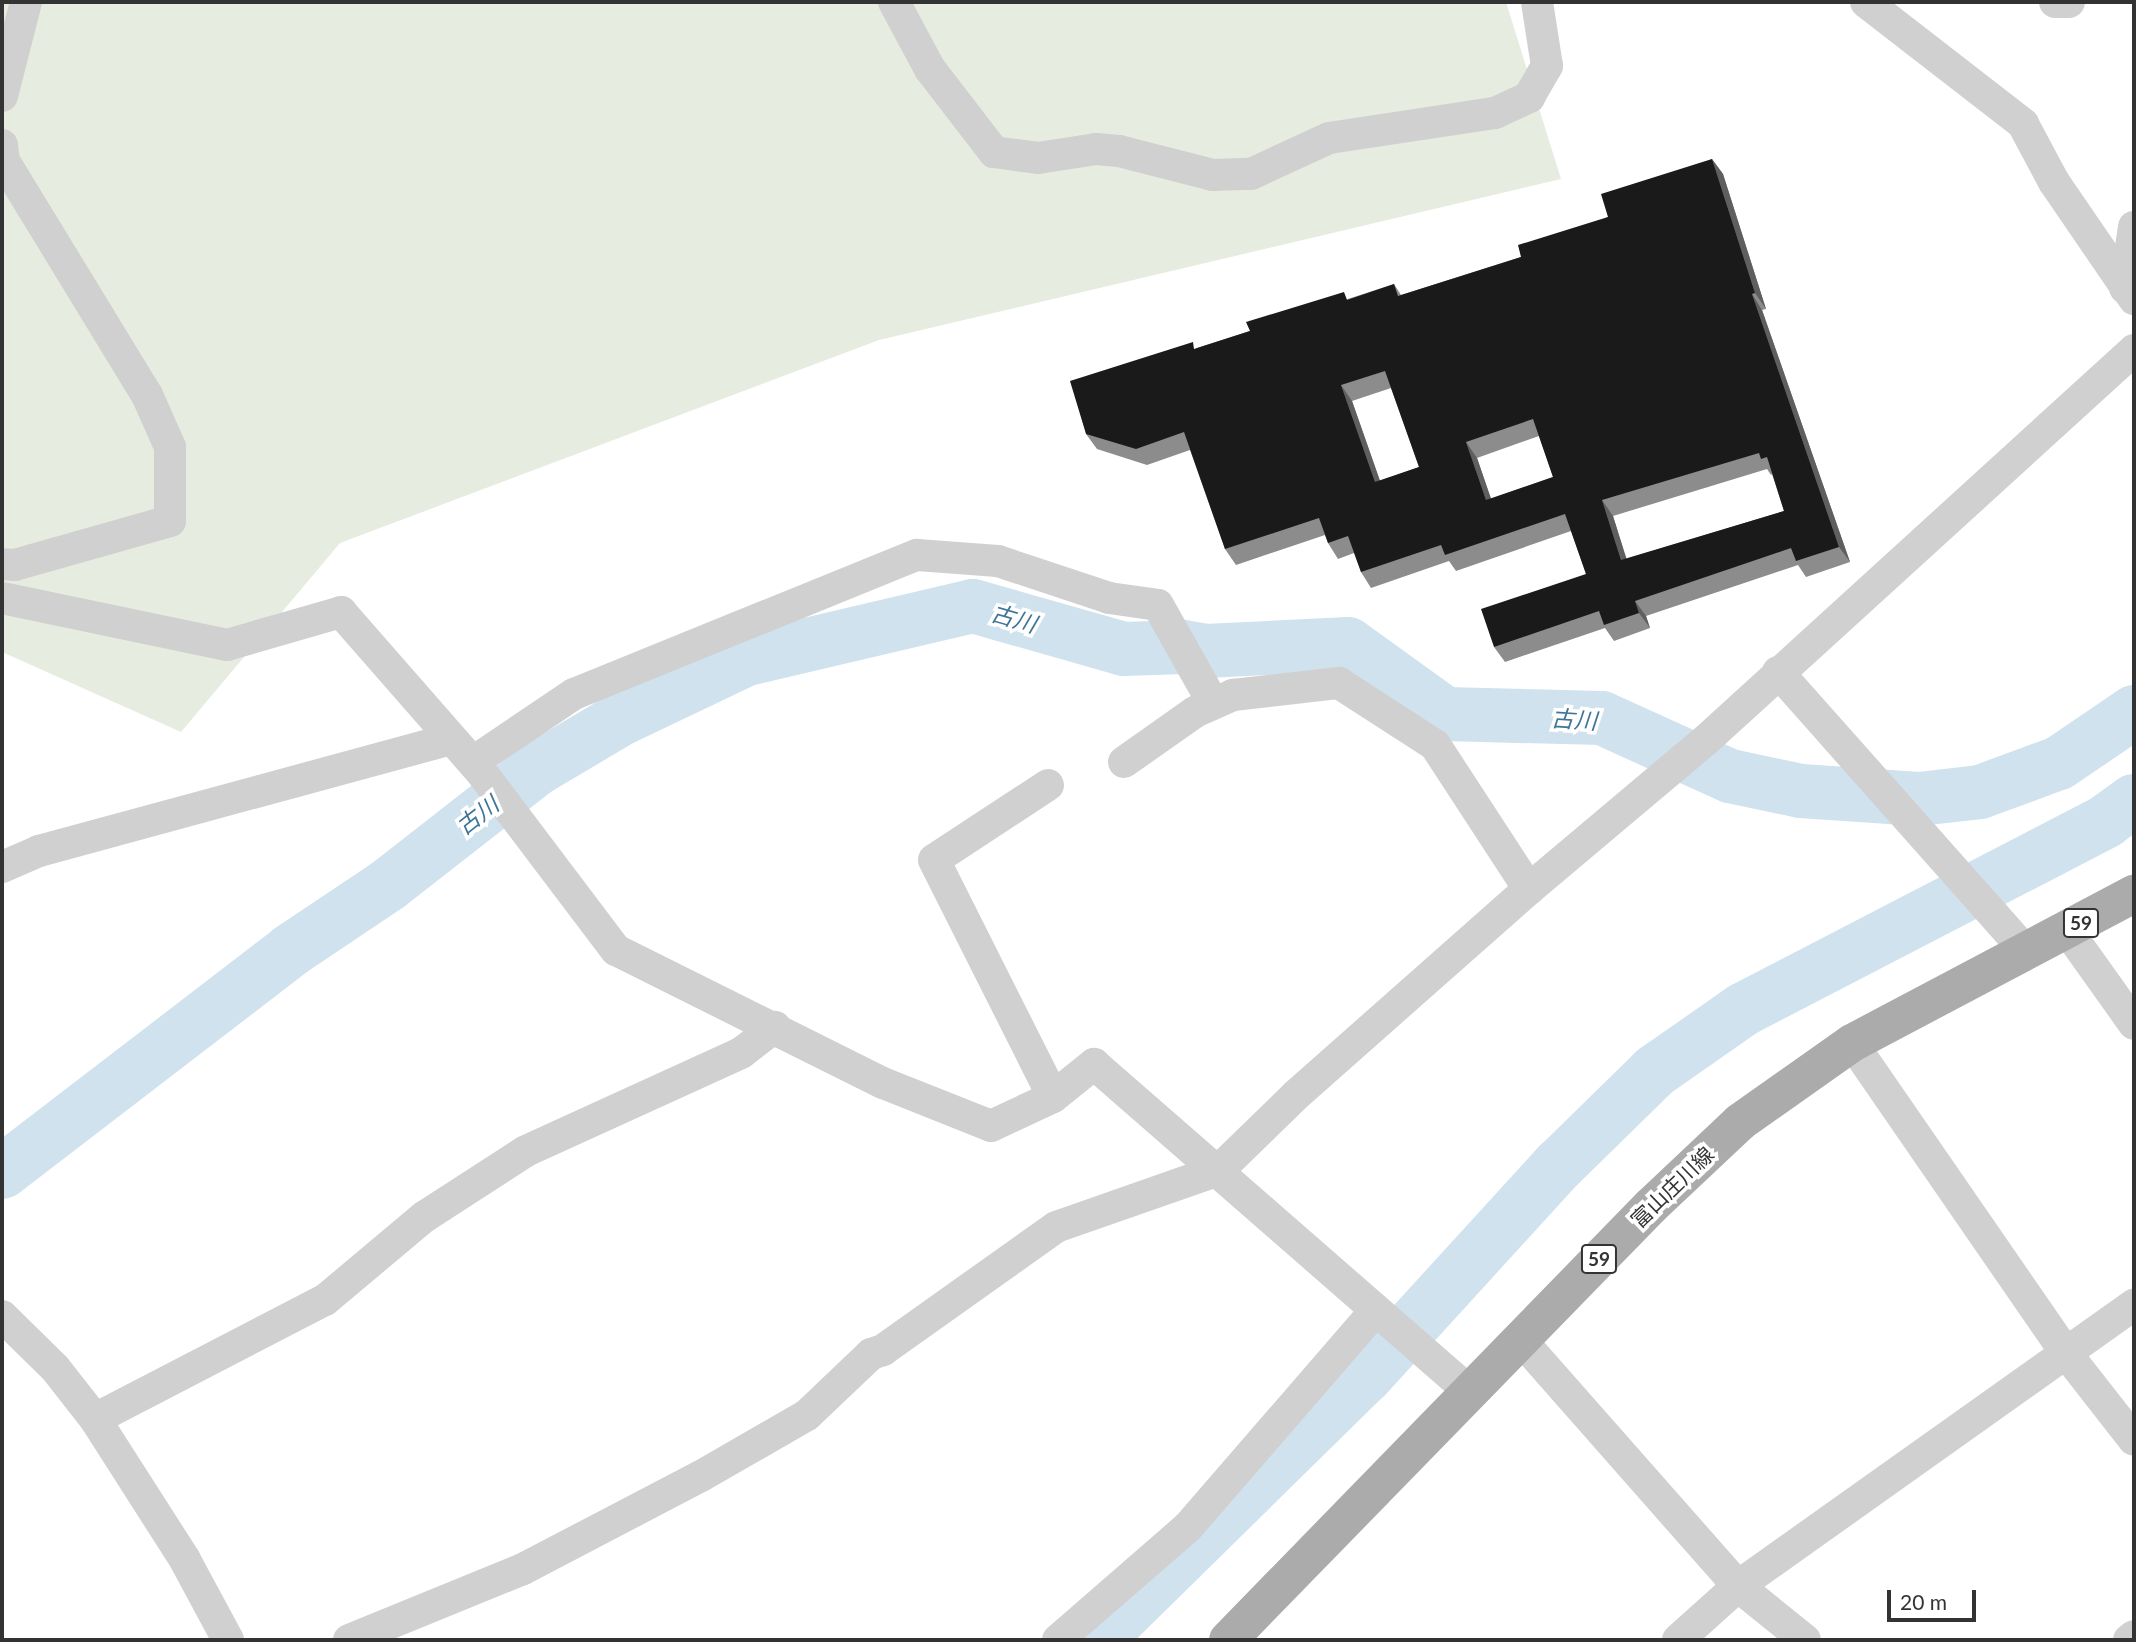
<!DOCTYPE html>
<html>
<head>
<meta charset="utf-8">
<style>
	body { margin:0 }
	#map { position:relative; width:2136px; height:1642px; overflow:hidden; background:#fff; font-family:Lato,"Noto Sans JP",sans-serif }
	div>[style] { position:absolute }
	.green>* { inset:0; background:#e6ecdf }
	.river>* { height:54px; margin:-27px; padding:0 27px; transform-origin:27px; border-radius:27px; background:#cfe2ee }
	.minor>* { height:32px; margin:-16px; padding:0 16px; transform-origin:16px; border-radius:16px; background:#d0d0d0 }
	.primary>* { height:38px; margin:-19px; padding:0 19px; transform-origin:19px; border-radius:19px; background:#ababab }
	.wall>* { inset:0; background:#8c8c8c }
	.shaded-wall>* { inset:0; background:#5f5f5f }
	.building>* { inset:0; background:#1a1a1a }
	span { translate:-50% -50%; white-space:nowrap; text-align:center; line-height:1.15; -webkit-text-stroke:7px #fff; paint-order:stroke }
	.shield-label span { padding:2px 5px; background:#fff; border:2px solid; border-radius:5px; -webkit-text-stroke-width:0 }
	.shield-label { font-size:19px; color:#333; font-weight:700 }
	.street-label { font-size:21px; color:#333 }
	.water-label { font-size:23px; color:#3f7597; font-style:italic }
	.frame { position:absolute; inset:0; border:4px solid #333; pointer-events:none }
	.scale { position:absolute; left:1887px; top:1590px; width:89px; height:32px; box-sizing:border-box; border:4px solid #333; border-top:0; padding-left:9px; font-size:21px; line-height:24px; white-space:nowrap; color:#333; -webkit-text-stroke:5px #fff; paint-order:stroke }
</style>
</head>
<body>
<div id="map">
	<div class="green">
		<i style="clip-path:polygon(2px 2px,1506px 2px,1561px 179px,879px 340px,340px 543px,181px 732px,2px 652px)"></i>
	</div>
	<div class="river">
		<i style="left:2px;top:1172px;width:364px;rotate:-37.5deg"></i>
		<i style="left:291px;top:950px;width:117px;rotate:-33.8deg"></i>
		<i style="left:388px;top:885px;width:190px;rotate:-38deg"></i>
		<i style="left:538px;top:768px;width:96px;rotate:-30.6deg"></i>
		<i style="left:621px;top:719px;width:140px;rotate:-25.5deg"></i>
		<i style="left:747px;top:659px;width:232px;rotate:-13.2deg"></i>
		<i style="left:973px;top:606px;width:157px;rotate:15.9deg"></i>
		<i style="left:1124px;top:649px;width:60px;rotate:-1.9deg"></i>
		<i style="left:1184px;top:647px;width:22px;rotate:10deg"></i>
		<i style="left:1206px;top:651px;width:142px;rotate:-2.8deg"></i>
		<i style="left:1348px;top:644px;width:120px;rotate:35.8deg"></i>
		<i style="left:1445px;top:714px;width:157px;rotate:1.5deg"></i>
		<i style="left:1602px;top:718px;width:141px;rotate:24.4deg"></i>
		<i style="left:1730px;top:776px;width:73px;rotate:11.9deg"></i>
		<i style="left:1801px;top:791px;width:118px;rotate:3.9deg"></i>
		<i style="left:1919px;top:799px;width:61px;rotate:-6.5deg"></i>
		<i style="left:1980px;top:792px;width:84px;rotate:-20.2deg"></i>
		<i style="left:2059px;top:763px;width:91px;rotate:-34.2deg"></i>
		<i style="left:1097px;top:1640px;width:377px;rotate:-44.5deg"></i>
		<i style="left:1366px;top:1376px;width:286px;rotate:-47.6deg"></i>
		<i style="left:1559px;top:1165px;width:134px;rotate:-44.4deg"></i>
		<i style="left:1655px;top:1071px;width:108px;rotate:-34.9deg"></i>
		<i style="left:1744px;top:1009px;width:408px;rotate:-27.4deg"></i>
		<i style="left:2106px;top:821px;width:34px;rotate:-36deg"></i>
	</div>
	<div class="minor">
		<i style="left:894px;top:2px;width:76px;rotate:61.8deg"></i>
		<i style="left:930px;top:69px;width:105px;rotate:52.4deg"></i>
		<i style="left:994px;top:152px;width:44px;rotate:7.8deg"></i>
		<i style="left:1038px;top:158px;width:59px;rotate:-8.8deg"></i>
		<i style="left:1096px;top:149px;width:23px;rotate:5deg"></i>
		<i style="left:1119px;top:151px;width:97px;rotate:14.3deg"></i>
		<i style="left:1213px;top:175px;width:38px;rotate:-2deg"></i>
		<i style="left:1251px;top:174px;width:86px;rotate:-24.8deg"></i>
		<i style="left:1329px;top:138px;width:168px;rotate:-8.6deg"></i>
		<i style="left:1495px;top:113px;width:38px;rotate:-25deg"></i>
		<i style="left:1529px;top:97px;width:36px;rotate:-60deg"></i>
		<i style="left:1547px;top:66px;width:65px;rotate:-98.9deg"></i>
		<i style="left:1866px;top:2px;width:199px;rotate:37.8deg"></i>
		<i style="left:2023px;top:124px;width:66px;rotate:61.9deg"></i>
		<i style="left:2054px;top:182px;width:142px;rotate:55.6deg"></i>
		<i style="left:2055px;top:2px;width:14px"></i>
		<i style="left:2px;top:96px;width:97px;rotate:-75.7deg"></i>
		<i style="left:2px;top:145px;width:16px;rotate:83deg"></i>
		<i style="left:4px;top:161px;width:274px;rotate:58.6deg"></i>
		<i style="left:147px;top:395px;width:57px;rotate:66.1deg"></i>
		<i style="left:170px;top:447px;width:74px;rotate:90deg"></i>
		<i style="left:170px;top:521px;width:161px;rotate:164.2deg"></i>
		<i style="left:15px;top:565px;width:13px;rotate:-176deg"></i>
		<i style="left:2125px;top:288px;width:62px;rotate:-81.6deg"></i>
		<i style="left:2px;top:598px;width:230px;rotate:11.8deg"></i>
		<i style="left:227px;top:645px;width:119px;rotate:-16.1deg"></i>
		<i style="left:341px;top:612px;width:214px;rotate:48.8deg"></i>
		<i style="left:482px;top:773px;width:222px;rotate:52.9deg"></i>
		<i style="left:616px;top:950px;width:298px;rotate:26.5deg"></i>
		<i style="left:883px;top:1083px;width:116px;rotate:21.7deg"></i>
		<i style="left:991px;top:1126px;width:68px;rotate:-25.1deg"></i>
		<i style="left:1053px;top:1097px;width:53px;rotate:-38.8deg"></i>
		<i style="left:1094px;top:1064px;width:498px;rotate:41.1deg"></i>
		<i style="left:1778px;top:672px;width:375px;rotate:48.4deg"></i>
		<i style="left:473px;top:762px;width:122px;rotate:-34deg"></i>
		<i style="left:574px;top:694px;width:370px;rotate:-22.1deg"></i>
		<i style="left:917px;top:555px;width:81px;rotate:4.2deg"></i>
		<i style="left:998px;top:561px;width:117px;rotate:18.4deg"></i>
		<i style="left:1109px;top:598px;width:49px;rotate:8.1deg"></i>
		<i style="left:1158px;top:605px;width:112px;rotate:60.7deg"></i>
		<i style="left:1124px;top:762px;width:87px;rotate:-35.2deg"></i>
		<i style="left:1195px;top:712px;width:42px;rotate:-24.1deg"></i>
		<i style="left:1233px;top:695px;width:107px;rotate:-6.5deg"></i>
		<i style="left:1339px;top:683px;width:114px;rotate:32.9deg"></i>
		<i style="left:1435px;top:745px;width:172px;rotate:56.9deg"></i>
		<i style="left:1048px;top:785px;width:136px;rotate:146.7deg"></i>
		<i style="left:934px;top:860px;width:265px;rotate:63.3deg"></i>
		<i style="left:2px;top:867px;width:40px;rotate:-23.4deg"></i>
		<i style="left:39px;top:851px;width:427px;rotate:-15.2deg"></i>
		<i style="left:2067px;top:930px;width:115px;rotate:54.5deg"></i>
		<i style="left:1852px;top:1043px;width:377px;rotate:55.4deg"></i>
		<i style="left:2066px;top:1353px;width:110px;rotate:52deg"></i>
		<i style="left:2px;top:1316px;width:74px;rotate:44.5deg"></i>
		<i style="left:55px;top:1368px;width:65px;rotate:51.9deg"></i>
		<i style="left:95px;top:1419px;width:167px;rotate:57.4deg"></i>
		<i style="left:185px;top:1560px;width:91px;rotate:61.7deg"></i>
		<i style="left:1521px;top:1340px;width:328px;rotate:48.6deg"></i>
		<i style="left:1738px;top:1586px;width:86px;rotate:38.9deg"></i>
		<i style="left:95px;top:1419px;width:259px;rotate:-27.4deg"></i>
		<i style="left:325px;top:1300px;width:129px;rotate:-40deg"></i>
		<i style="left:424px;top:1217px;width:121px;rotate:-32.9deg"></i>
		<i style="left:526px;top:1151px;width:236px;rotate:-24.5deg"></i>
		<i style="left:741px;top:1053px;width:43px;rotate:-37.4deg"></i>
		<i style="left:349px;top:1640px;width:188px;rotate:-22.2deg"></i>
		<i style="left:523px;top:1569px;width:201px;rotate:-27.6deg"></i>
		<i style="left:701px;top:1476px;width:122px;rotate:-29.9deg"></i>
		<i style="left:807px;top:1415px;width:88px;rotate:-43.6deg"></i>
		<i style="left:871px;top:1354px;width:13px;rotate:-18deg"></i>
		<i style="left:883px;top:1350px;width:212px;rotate:-35.4deg"></i>
		<i style="left:1056px;top:1227px;width:173px;rotate:-19.3deg"></i>
		<i style="left:1219px;top:1170px;width:107px;rotate:-44.2deg"></i>
		<i style="left:1296px;top:1095px;width:311px;rotate:-41.5deg"></i>
		<i style="left:1529px;top:889px;width:231px;rotate:-40.1deg"></i>
		<i style="left:1706px;top:740px;width:579px;rotate:-42.34deg"></i>
		<i style="left:1058px;top:1640px;width:172px;rotate:-41deg"></i>
		<i style="left:1188px;top:1527px;width:287px;rotate:-49.1deg"></i>
		<i style="left:1678px;top:1640px;width:81px;rotate:-42deg"></i>
		<i style="left:1738px;top:1586px;width:486px;rotate:-35.4deg"></i>
		<i style="left:2129px;top:1640px;width:6px;rotate:-39deg"></i>
	</div>
	<div class="primary">
		<i style="left:1228px;top:1640px;width:606px;rotate:-45.74deg"></i>
		<i style="left:1651px;top:1206px;width:122px;rotate:-43.3deg"></i>
		<i style="left:1740px;top:1122px;width:137px;rotate:-35.2deg"></i>
		<i style="left:1852px;top:1043px;width:319px;rotate:-27.9deg"></i>
	</div>
	<div class="wall">
		<i style="clip-path:polygon(evenodd,1712px 159px,1723px 174px,1766px 309px,1762px 310px,1850px 562px,1806px 577px,1798px 565px,1646px 616px,1650px 628px,1614px 641px,1605px 628px,1505px 662px,1494px 647px,1586px 574px,1571px 531px,1456px 571px,1449px 561px,1371px 588px,1361px 572px,1354px 553px,1338px 559px,1328px 543px,1325px 535px,1236px 565px,1225px 549px,1190px 450px,1147px 465px,1097px 449px,1086px 434px,1197px 348px,1394px 284px,1401px 295px,1521px 257px,1608px 217px,1712px 159px,1391px 388px,1419px 467px,1380px 481px,1352px 401px,1391px 388px,1712px 159px,1539px 436px,1553px 477px,1491px 499px,1477px 458px,1539px 436px,1712px 159px,1767px 469px,1771px 475px,1772px 474px,1784px 511px,1626px 559px,1613px 516px,1767px 469px)"></i>
	</div>
	<div class="shaded-wall">
		<i style="clip-path:polygon(1712px 159px,1723px 174px,1766px 309px,1755px 293px)"></i>
		<i style="clip-path:polygon(1752px 294px,1762px 310px,1850px 562px,1839px 547px)"></i>
		<i style="clip-path:polygon(1341px 385px,1352px 401px,1386px 498px,1375px 482px)"></i>
		<i style="clip-path:polygon(1466px 442px,1477px 458px,1497px 516px,1486px 500px)"></i>
		<i style="clip-path:polygon(1602px 500px,1613px 516px,1632px 576px,1621px 560px)"></i>
		<i style="clip-path:polygon(1635px 601px,1646px 616px,1650px 628px,1639px 613px)"></i>
	</div>
	<div class="building">
		<i style="clip-path:polygon(evenodd,1712px 159px,1755px 293px,1752px 294px,1839px 547px,1796px 561px,1791px 548px,1635px 601px,1639px 613px,1604px 625px,1599px 611px,1494px 647px,1481px 609px,1586px 574px,1565px 514px,1445px 555px,1441px 545px,1361px 572px,1348px 536px,1328px 543px,1319px 518px,1225px 549px,1184px 432px,1136px 449px,1086px 434px,1070px 381px,1193px 342px,1194px 349px,1250px 331px,1246px 322px,1344px 292px,1347px 300px,1394px 284px,1398px 296px,1521px 257px,1518px 245px,1608px 217px,1601px 194px,1712px 159px,1385px 371px,1419px 467px,1375px 482px,1341px 385px,1385px 371px,1712px 159px,1533px 419px,1553px 477px,1486px 500px,1466px 442px,1533px 419px,1712px 159px,1759px 453px,1761px 459px,1767px 457px,1784px 511px,1621px 560px,1602px 500px,1759px 453px)"></i>
	</div>
	<div class="shield-label">
		<span style="left:2081px;top:923px">59</span>
		<span style="left:1599px;top:1259px">59</span>
	</div>
	<div class="street-label">
		<span style="left:1672px;top:1187px;rotate:-44deg">富山庄川線</span>
	</div>
	<div class="water-label">
		<span style="left:1014px;top:618px;rotate:16deg">古川</span>
		<span style="left:1574px;top:719px;rotate:4deg">古川</span>
		<span style="left:477px;top:815px;rotate:-38deg">古川</span>
	</div>
	<div class="frame"></div>
	<div class="scale">20 m</div>
</div>
</body>
</html>
